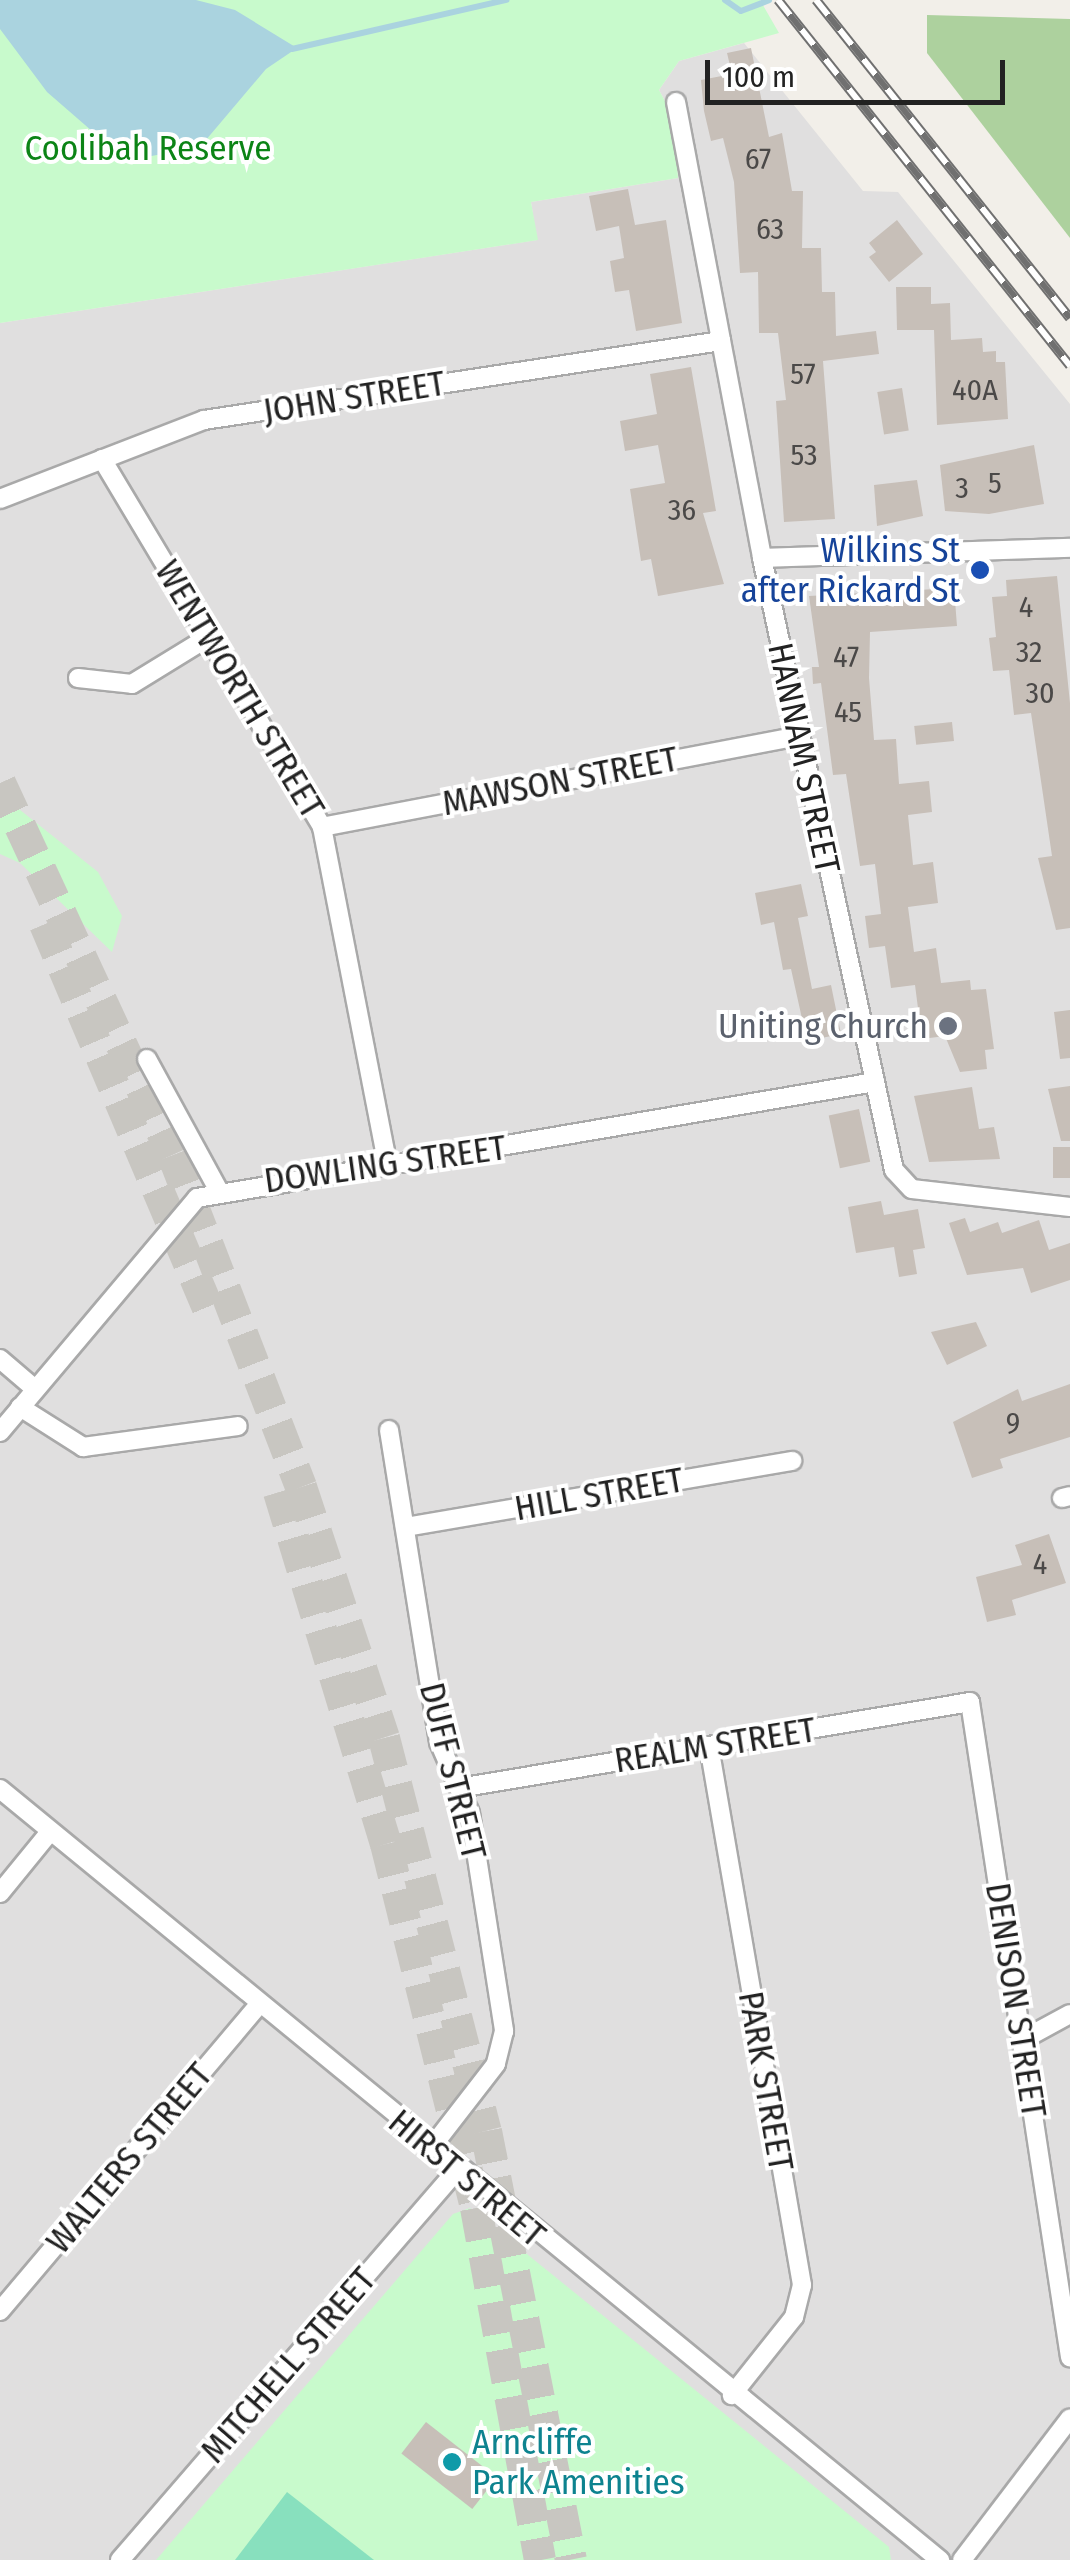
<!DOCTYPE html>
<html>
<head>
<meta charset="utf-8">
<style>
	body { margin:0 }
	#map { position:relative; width:1070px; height:2560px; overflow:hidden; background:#f2efe9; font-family:"Fira Sans Condensed",sans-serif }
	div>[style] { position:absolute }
	.residential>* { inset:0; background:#e0dfdf }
	.forest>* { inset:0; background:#add19e }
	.park>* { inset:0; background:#c8facc }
	.pitch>* { inset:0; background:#88e0be }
	.water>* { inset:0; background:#aad3df }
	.stream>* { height:6px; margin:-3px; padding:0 3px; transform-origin:3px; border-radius:3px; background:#aad3df }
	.building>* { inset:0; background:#c7bfb8; transform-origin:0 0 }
	.motorway-tunnel>* { height:32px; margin-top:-16px; transform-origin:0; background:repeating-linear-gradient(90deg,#c8c6c1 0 32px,transparent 0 48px) }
	.roads { filter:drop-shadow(2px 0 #a9a9a9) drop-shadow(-2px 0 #a9a9a9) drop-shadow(0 2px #a9a9a9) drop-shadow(0 -2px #a9a9a9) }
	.minor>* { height:18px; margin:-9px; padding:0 9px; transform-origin:9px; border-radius:9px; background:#fff }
	.rail>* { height:10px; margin-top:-5px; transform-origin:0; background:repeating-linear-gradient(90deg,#fff 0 19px,#707070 0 38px); box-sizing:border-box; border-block:2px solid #707070 }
	.dots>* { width:28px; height:28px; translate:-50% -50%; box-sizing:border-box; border:5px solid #fff; border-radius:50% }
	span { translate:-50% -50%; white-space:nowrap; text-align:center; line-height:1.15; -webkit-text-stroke:8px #fff; paint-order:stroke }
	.number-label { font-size:30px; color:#4b4948 }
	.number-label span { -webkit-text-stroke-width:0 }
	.park-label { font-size:35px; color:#0c8416 }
	.street-label { font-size:35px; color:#222 }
	.transit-label { font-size:35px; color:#164399 }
	.right { translate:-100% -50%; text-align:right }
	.worship-label { font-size:35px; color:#5b616d }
	.culture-label { font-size:35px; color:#0d838f }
	.left { translate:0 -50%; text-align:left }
	.scale { position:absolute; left:705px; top:60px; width:300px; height:45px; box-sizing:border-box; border:5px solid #222; border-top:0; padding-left:12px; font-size:30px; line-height:35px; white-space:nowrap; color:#222; -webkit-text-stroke:8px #fff; paint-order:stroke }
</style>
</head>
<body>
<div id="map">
	<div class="residential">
		<i style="clip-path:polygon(744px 43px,863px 191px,898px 192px,1070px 404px,1070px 2560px,0 2560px,0 323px,537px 240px,531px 202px,678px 178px,674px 118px,659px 90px,679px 61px)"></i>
	</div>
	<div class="forest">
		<i style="clip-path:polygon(927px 15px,1070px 19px,1070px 238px,927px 53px)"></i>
	</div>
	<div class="park">
		<i style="clip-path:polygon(0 0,760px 0,779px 33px,679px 61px,659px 90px,674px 118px,678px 178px,531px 202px,538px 240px,0 323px)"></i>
		<i style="clip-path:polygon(0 794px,98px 872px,122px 916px,112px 952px,20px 863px,0 854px)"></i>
		<i style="clip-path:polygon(470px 2208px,889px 2547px,891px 2560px,156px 2560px,453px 2214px)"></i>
	</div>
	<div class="pitch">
		<i style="clip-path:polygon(287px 2492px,374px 2560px,235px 2560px)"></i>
	</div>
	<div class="water">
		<i style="clip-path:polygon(0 0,196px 0,235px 10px,297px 48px,266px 69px,200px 147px,146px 157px,115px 151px,47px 92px,0 29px)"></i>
	</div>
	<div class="stream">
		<i style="left:725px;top:0;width:19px;rotate:35deg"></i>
		<i style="left:741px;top:11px;width:30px;rotate:-21deg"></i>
		<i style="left:292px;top:49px;width:220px;rotate:-12.9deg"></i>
	</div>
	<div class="building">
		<i style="clip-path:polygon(751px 48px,769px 137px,782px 133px,792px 191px,803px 191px,802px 248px,821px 248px,822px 292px,835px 292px,836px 336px,876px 331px,879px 354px,823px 361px,835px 519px,784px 522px,776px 401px,786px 400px,778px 333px,759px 333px,758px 272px,740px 273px,734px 182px,723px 138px,711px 141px,704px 111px,701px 80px,732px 74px,727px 53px)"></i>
		<i style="clip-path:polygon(628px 189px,635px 225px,666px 220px,682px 323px,636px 331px,629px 290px,615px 292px,610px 261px,624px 258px,619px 226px,596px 231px,589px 196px)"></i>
		<i style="clip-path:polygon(897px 220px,923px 254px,889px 282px,869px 257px,876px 252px,869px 243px)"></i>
		<i style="clip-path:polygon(896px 287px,931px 287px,931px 304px,950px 303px,951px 340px,982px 338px,983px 352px,996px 351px,996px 362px,1005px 362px,1008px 419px,937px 425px,934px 330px,897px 330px)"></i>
		<i style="clip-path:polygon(691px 367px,716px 511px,703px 513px,724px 584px,658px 596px,651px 559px,641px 561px,630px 489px,665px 483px,658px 445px,625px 451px,620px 421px,657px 414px,650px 374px)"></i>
		<i style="left:902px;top:388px;width:43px;height:25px;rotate:81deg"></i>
		<i style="clip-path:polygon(1034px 445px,1044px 504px,989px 514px,945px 511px,940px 465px)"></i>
		<i style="clip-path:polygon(917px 480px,923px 516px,877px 526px,874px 485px)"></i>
		<i style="clip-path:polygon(1057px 576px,1070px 703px,1070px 928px,1056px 930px,1038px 858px,1052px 856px,1031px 713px,1014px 715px,1009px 670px,993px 671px,989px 638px,996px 637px,992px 597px,1007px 596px,1006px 580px)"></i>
		<i style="clip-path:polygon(954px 588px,957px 626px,870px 632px,869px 678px,874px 740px,896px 739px,899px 784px,929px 781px,932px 812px,908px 815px,913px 865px,933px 862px,938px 903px,908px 907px,914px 952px,936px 948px,941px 983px,970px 980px,971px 990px,986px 989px,994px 1049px,985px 1050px,987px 1069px,960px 1072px,945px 1036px,922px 1039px,915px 985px,891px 988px,885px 946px,869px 948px,865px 916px,881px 914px,875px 864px,860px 866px,846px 774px,833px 775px,821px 683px,813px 684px,812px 667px,819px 667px,809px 596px)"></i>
		<i style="left:952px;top:722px;width:19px;height:38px;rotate:84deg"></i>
		<i style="clip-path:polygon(801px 884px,808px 916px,798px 918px,812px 989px,831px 985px,841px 1034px,807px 1041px,791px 969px,783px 970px,774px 922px,761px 925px,755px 893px)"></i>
		<i style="clip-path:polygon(1070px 1010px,1070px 1058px,1060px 1059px,1054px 1012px)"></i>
		<i style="clip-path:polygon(1070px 1086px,1070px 1141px,1061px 1141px,1048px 1089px)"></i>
		<i style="clip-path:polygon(972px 1087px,979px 1129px,994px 1127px,1000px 1159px,929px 1162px,914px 1096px)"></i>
		<i style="left:859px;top:1109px;width:54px;height:31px;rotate:78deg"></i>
		<i style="left:1053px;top:1147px;width:17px;height:31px"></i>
		<i style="clip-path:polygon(881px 1201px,884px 1215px,918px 1209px,925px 1248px,913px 1250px,917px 1274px,899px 1277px,894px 1247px,856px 1253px,848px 1207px)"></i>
		<i style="clip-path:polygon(965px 1218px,970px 1232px,998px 1222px,1002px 1233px,1039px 1220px,1049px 1250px,1070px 1243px,1070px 1280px,1031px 1293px,1023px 1268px,967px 1275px,949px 1223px)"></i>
		<i style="clip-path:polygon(976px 1322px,987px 1346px,947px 1365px,931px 1332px)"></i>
		<i style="clip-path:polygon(1070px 1384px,1070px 1437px,1000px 1459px,1003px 1468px,972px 1478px,953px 1422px,1018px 1389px,1022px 1401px)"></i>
		<i style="clip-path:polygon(1049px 1534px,1066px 1583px,1012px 1600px,1016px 1615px,987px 1622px,976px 1577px,1022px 1565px,1015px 1545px)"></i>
		<i style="left:426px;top:2422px;width:90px;height:40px;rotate:38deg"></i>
	</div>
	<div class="motorway-tunnel">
		<i style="left:0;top:783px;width:410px;rotate:65.1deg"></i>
		<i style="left:173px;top:1155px;width:356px;rotate:68.9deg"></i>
		<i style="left:301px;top:1487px;width:264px;rotate:71.7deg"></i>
		<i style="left:384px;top:1738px;width:406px;rotate:75.5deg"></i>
		<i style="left:486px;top:2131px;width:437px;rotate:78.8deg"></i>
		<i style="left:45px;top:924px;width:426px;rotate:67deg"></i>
		<i style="left:279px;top:1492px;width:368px;rotate:73.1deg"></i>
		<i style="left:386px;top:1844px;width:375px;rotate:76.1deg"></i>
		<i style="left:476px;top:2208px;width:358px;rotate:79.7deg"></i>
	</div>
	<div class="roads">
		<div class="minor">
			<i style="left:676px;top:102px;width:464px;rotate:79.3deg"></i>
			<i style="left:762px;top:558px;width:626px;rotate:77.83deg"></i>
			<i style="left:894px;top:1170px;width:26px;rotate:47deg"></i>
			<i style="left:912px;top:1189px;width:159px;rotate:6.5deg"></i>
			<i style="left:102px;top:459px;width:429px;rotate:59.1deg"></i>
			<i style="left:322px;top:827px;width:346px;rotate:79deg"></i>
			<i style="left:0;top:499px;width:219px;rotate:-21.2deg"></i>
			<i style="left:204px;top:420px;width:523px;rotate:-8.69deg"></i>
			<i style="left:762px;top:558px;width:308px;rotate:-1.9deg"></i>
			<i style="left:78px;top:678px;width:54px;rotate:6.3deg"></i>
			<i style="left:132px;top:684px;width:92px;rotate:-31.6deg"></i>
			<i style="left:322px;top:827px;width:486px;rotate:-10.8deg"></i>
			<i style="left:147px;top:1059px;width:150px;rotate:61.4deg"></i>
			<i style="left:0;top:1359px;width:45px;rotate:40.5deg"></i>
			<i style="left:20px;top:1407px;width:75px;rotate:32.4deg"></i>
			<i style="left:83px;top:1447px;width:156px;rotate:-7.7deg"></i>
			<i style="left:389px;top:1430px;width:316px;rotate:80.9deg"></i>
			<i style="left:439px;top:1742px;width:77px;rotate:66.4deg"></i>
			<i style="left:470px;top:1813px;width:221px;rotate:81.1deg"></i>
			<i style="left:504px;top:2031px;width:34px;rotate:104deg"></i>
			<i style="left:496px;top:2064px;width:106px;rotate:127.7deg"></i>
			<i style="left:0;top:1432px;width:306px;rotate:-49.9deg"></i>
			<i style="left:197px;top:1198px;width:688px;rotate:-9.71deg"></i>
			<i style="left:1062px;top:1498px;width:8px;rotate:-14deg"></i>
			<i style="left:405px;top:1527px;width:393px;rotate:-9.7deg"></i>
			<i style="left:709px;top:1746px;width:547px;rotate:80.21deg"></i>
			<i style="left:802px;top:2285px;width:33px;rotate:104deg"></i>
			<i style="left:794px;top:2317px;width:100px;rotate:128.5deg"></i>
			<i style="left:459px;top:1788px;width:518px;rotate:-9.55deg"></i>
			<i style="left:970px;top:1702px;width:663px;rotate:81.32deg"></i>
			<i style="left:0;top:1789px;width:1216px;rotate:39.36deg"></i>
			<i style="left:0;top:1893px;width:77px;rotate:-50.8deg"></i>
			<i style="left:1024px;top:2039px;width:52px;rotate:-28.5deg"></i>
			<i style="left:0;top:2311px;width:401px;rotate:-49.8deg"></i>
			<i style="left:120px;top:2560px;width:515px;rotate:-49.17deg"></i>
			<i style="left:962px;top:2560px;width:178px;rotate:-52.7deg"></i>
		</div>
	</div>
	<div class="rail">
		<i style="left:778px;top:0;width:468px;rotate:51.4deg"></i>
		<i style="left:816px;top:0;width:407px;rotate:51.4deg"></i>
	</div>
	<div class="dots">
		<i style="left:980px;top:570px;background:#1a4fb4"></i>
		<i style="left:948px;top:1026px;background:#6b7280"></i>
		<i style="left:452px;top:2462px;background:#0f9aa8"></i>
	</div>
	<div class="number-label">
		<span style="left:758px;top:159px">67</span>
		<span style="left:770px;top:229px">63</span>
		<span style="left:803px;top:374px">57</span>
		<span style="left:975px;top:390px">40A</span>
		<span style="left:804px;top:455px">53</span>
		<span style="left:995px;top:483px">5</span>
		<span style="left:962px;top:488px">3</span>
		<span style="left:682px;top:510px">36</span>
		<span style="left:1026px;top:607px">4</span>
		<span style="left:1029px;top:652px">32</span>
		<span style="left:846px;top:657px">47</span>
		<span style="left:1040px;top:693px">30</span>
		<span style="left:848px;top:712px">45</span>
		<span style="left:1013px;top:1423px">9</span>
		<span style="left:1040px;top:1564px">4</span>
	</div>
	<div class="park-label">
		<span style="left:148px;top:148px">Coolibah Reserve</span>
	</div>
	<div class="street-label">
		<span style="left:354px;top:397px;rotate:-9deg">JOHN STREET</span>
		<span style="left:240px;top:689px;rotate:59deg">WENTWORTH STREET</span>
		<span style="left:804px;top:758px;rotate:78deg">HANNAM STREET</span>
		<span style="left:560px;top:781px;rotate:-11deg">MAWSON STREET</span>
		<span style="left:385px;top:1164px;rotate:-8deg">DOWLING STREET</span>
		<span style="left:599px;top:1494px;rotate:-10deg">HILL STREET</span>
		<span style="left:715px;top:1745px;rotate:-9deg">REALM STREET</span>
		<span style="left:453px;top:1771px;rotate:76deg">DUFF STREET</span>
		<span style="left:1016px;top:2000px;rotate:81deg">DENISON STREET</span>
		<span style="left:766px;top:2081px;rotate:80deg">PARK STREET</span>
		<span style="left:129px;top:2158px;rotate:-50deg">WALTERS STREET</span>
		<span style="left:467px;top:2178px;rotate:40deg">HIRST STREET</span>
		<span style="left:288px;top:2365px;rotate:-49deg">MITCHELL STREET</span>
	</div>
	<div class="transit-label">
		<span class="right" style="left:960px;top:570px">Wilkins St<br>after Rickard St</span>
	</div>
	<div class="worship-label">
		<span class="right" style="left:928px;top:1026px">Uniting Church</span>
	</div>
	<div class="culture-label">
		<span class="left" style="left:472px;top:2462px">Arncliffe<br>Park Amenities</span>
	</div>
	<div class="scale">100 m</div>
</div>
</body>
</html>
